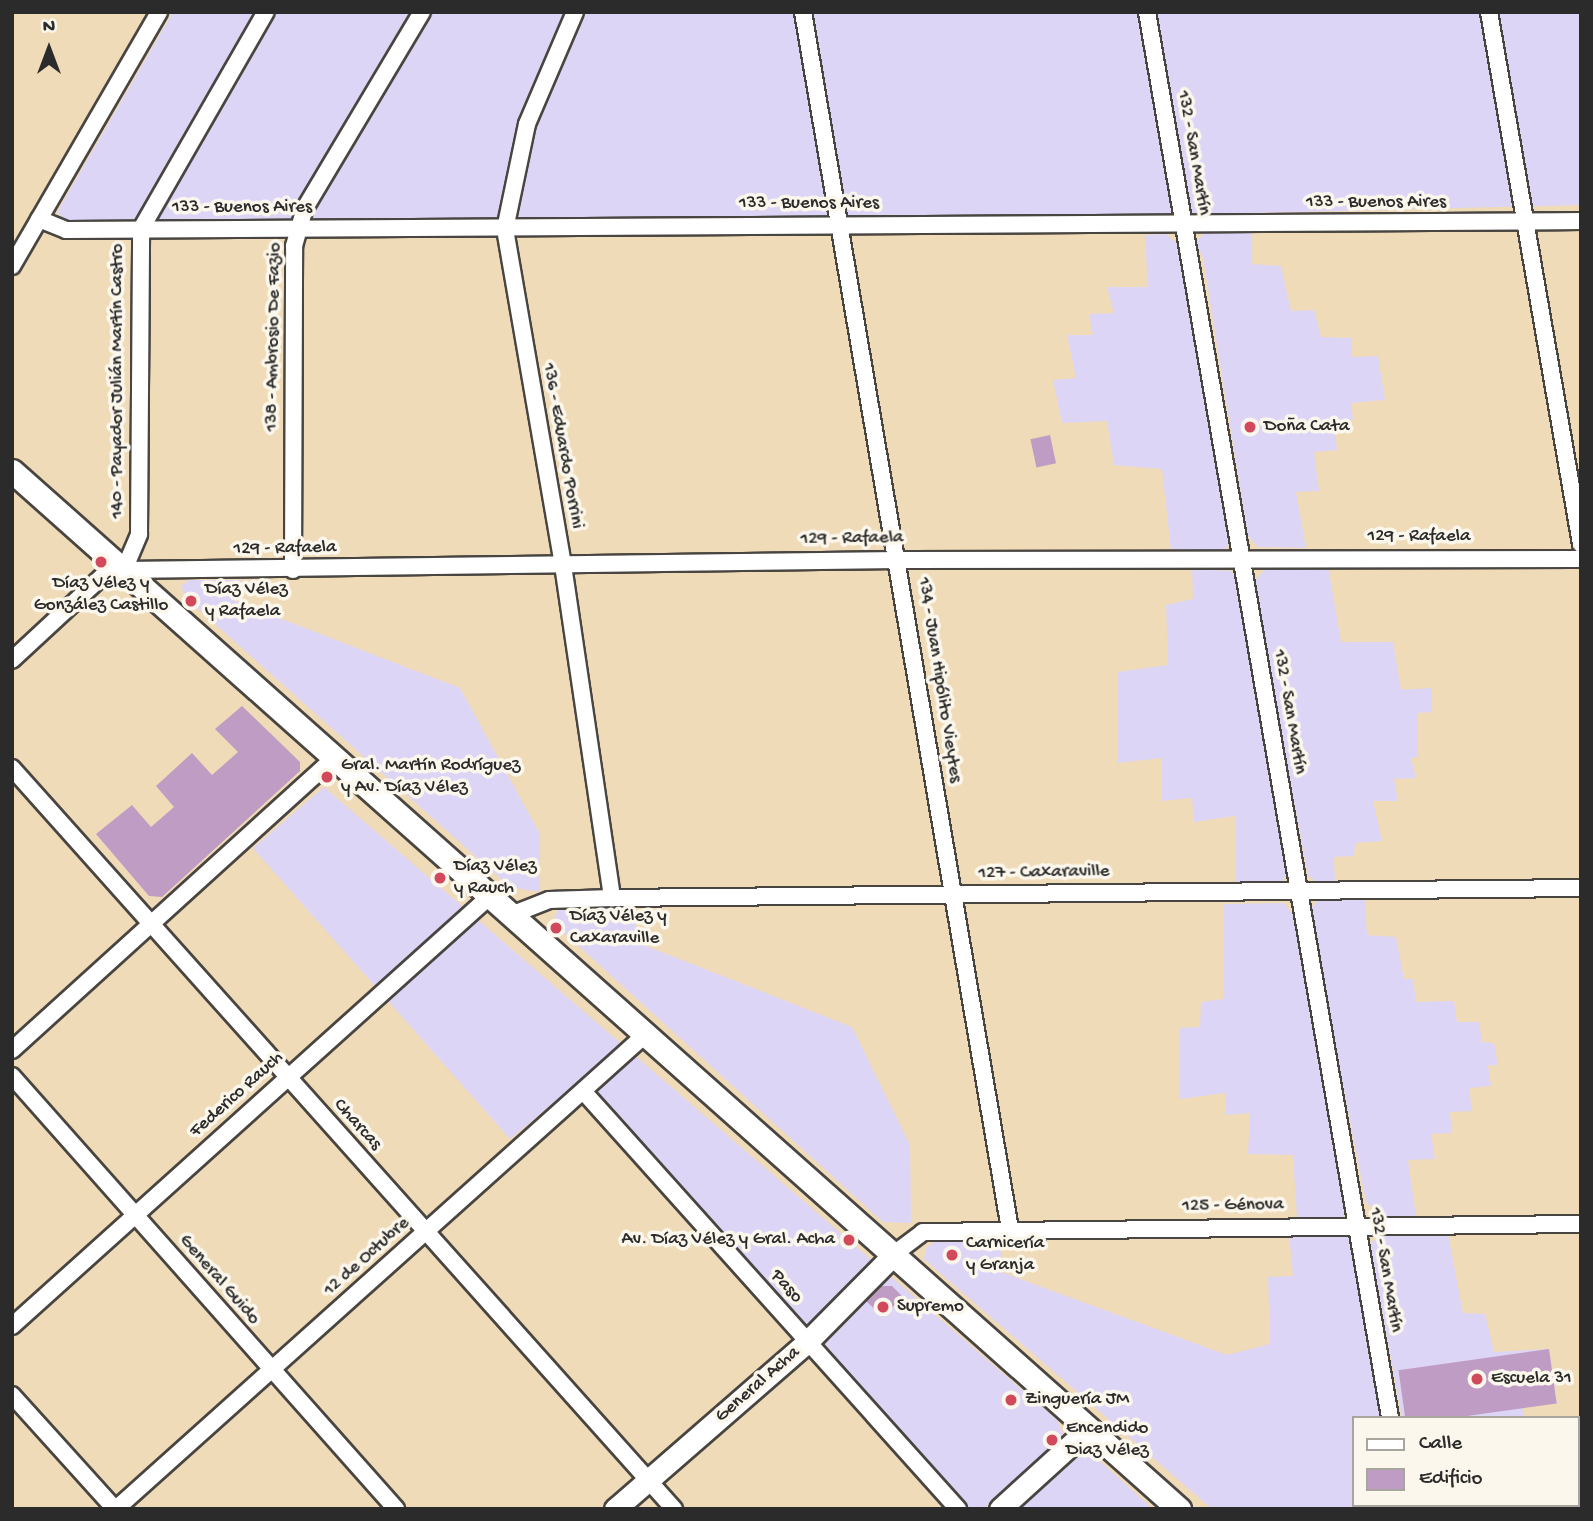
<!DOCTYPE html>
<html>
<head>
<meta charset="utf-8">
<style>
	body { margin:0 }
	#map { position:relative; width:1593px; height:1521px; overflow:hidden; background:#f0dbb9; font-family:"Gochi Hand",sans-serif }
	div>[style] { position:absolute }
	.built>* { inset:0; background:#ddd5f6 }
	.building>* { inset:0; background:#bf9cc3; transform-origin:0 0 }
	.roads { filter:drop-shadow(2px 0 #494540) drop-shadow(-2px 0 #494540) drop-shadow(0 2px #494540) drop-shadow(0 -2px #494540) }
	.minor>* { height:16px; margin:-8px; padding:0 8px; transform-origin:8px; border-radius:8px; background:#fff }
	.tertiary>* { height:21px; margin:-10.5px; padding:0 10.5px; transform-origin:10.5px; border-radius:10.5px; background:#fff }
	.secondary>* { height:23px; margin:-11.5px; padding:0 11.5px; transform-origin:11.5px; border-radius:11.5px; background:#fff }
	.dots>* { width:19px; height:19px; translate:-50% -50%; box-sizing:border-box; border:4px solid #fbf7ec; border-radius:50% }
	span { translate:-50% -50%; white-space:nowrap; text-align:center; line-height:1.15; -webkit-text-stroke:7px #fbf7ec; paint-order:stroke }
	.street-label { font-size:19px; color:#2b2b2b }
	.poi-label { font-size:19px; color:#2b2b2b }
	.left { translate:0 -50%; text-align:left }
	.right { translate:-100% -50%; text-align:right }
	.frame { position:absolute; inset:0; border:14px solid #2b2b2b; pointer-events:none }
	.legend { position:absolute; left:1352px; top:1416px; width:228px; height:91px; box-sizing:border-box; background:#fbf7ec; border:2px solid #a8a59f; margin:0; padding:9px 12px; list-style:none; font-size:21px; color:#2b2b2b }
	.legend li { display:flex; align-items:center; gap:14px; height:35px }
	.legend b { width:35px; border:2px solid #a8a59f }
	.north { position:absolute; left:14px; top:14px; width:70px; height:70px; -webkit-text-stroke:5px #fbf7ec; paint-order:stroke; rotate:0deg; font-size:19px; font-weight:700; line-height:28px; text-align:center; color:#2b2b2b }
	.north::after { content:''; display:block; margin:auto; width:24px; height:32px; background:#2b2b2b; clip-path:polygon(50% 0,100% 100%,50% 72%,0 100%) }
</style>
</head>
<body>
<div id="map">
	<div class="built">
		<i style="clip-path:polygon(173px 12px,1581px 12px,1581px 205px,1214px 214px,68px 224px,57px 212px)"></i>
		<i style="clip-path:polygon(1252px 230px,1251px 264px,1281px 266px,1291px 311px,1314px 310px,1321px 337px,1351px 338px,1352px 357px,1378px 356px,1385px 400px,1351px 403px,1353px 420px,1334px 421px,1337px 450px,1314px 452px,1319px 491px,1296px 492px,1306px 548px,1258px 547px,1248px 536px,1203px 258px,1196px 242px,1206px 231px)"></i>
		<i style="clip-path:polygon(1166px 234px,1178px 245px,1231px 541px,1224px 551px,1171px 551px,1162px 469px,1114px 465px,1107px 421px,1062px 423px,1053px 380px,1076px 378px,1067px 335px,1093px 335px,1089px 314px,1114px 313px,1107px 287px,1148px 287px,1145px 235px)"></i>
		<i style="clip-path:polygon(1328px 566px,1341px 642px,1393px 642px,1401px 690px,1431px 688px,1432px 712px,1418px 713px,1418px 757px,1411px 758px,1416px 778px,1394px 779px,1398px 801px,1373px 801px,1382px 841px,1355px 843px,1354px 856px,1334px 857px,1335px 885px,1319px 885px,1308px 875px,1253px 583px,1267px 567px)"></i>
		<i style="clip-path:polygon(1192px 569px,1231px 571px,1238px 582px,1286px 874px,1280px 887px,1236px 886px,1235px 816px,1194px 822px,1192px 798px,1162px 801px,1162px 758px,1117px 763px,1117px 672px,1168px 665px,1166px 605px,1193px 599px)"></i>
		<i style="clip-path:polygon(189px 580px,242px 580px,233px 600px,460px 688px,540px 834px,540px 892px,510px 887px,186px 598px,181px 586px)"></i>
		<i style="clip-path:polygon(324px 787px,1057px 1420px,1064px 1436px,1059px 1445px,983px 1509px,966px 1509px,579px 1082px,510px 1139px,253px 848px)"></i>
		<i style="clip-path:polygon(1365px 898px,1367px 935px,1396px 937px,1404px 979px,1413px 979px,1416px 1002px,1454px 1001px,1457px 1022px,1479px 1022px,1482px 1042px,1494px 1043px,1498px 1065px,1488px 1065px,1491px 1086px,1469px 1088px,1472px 1111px,1450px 1112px,1452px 1133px,1431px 1134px,1435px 1159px,1408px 1160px,1416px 1217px,1383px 1217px,1366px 1202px,1309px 910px,1318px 901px)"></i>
		<i style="clip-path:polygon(634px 903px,636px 942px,852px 1027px,910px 1145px,911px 1223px,883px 1222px,560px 929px,554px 918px,561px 905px)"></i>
		<i style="clip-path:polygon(1284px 903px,1293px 915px,1347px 1204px,1342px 1218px,1334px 1220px,1297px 1218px,1293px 1155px,1248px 1154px,1250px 1113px,1226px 1115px,1225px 1093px,1180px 1099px,1179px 1028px,1200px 1027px,1201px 1002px,1223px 999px,1224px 904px)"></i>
		<i style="clip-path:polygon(1289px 1233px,1345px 1233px,1349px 1238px,1382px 1418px,1353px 1418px,1353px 1505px,1399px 1509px,1212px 1509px,924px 1259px,926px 1248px,937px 1240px,1000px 1239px,1004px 1273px,1227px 1355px,1270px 1344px,1268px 1277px,1293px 1276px)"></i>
		<i style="clip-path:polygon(1381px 1234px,1448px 1234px,1463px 1313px,1485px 1314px,1494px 1352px,1549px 1349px,1557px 1403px,1522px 1405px,1524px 1418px,1402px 1418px,1370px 1244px)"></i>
		<i style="clip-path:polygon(1074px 1451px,1090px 1452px,1153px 1509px,1011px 1509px)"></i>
	</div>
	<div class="building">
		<i style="left:1050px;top:435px;width:29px;height:20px;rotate:78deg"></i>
		<i style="clip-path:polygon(242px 706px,300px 762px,300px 771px,162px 897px,149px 896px,96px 834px,132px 805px,151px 827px,174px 807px,156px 786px,192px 753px,212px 775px,238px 752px,215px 729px)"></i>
		<i style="clip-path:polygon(880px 1286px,892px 1286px,903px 1297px,883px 1317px,866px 1301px)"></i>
		<i style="left:1549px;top:1349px;width:55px;height:152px;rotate:82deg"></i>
	</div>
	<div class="roads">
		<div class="minor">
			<i style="left:575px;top:12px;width:122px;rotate:113.2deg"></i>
			<i style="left:527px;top:124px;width:107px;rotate:101.8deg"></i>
			<i style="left:505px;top:229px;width:341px;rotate:80.2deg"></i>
			<i style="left:563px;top:565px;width:337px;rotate:81.6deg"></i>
			<i style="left:803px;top:12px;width:1235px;rotate:80.35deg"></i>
			<i style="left:1147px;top:12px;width:1427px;rotate:80.19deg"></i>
			<i style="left:1489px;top:12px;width:540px;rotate:80.19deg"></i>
			<i style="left:39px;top:219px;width:29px;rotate:22deg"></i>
			<i style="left:66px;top:230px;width:1515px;rotate:-0.34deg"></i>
			<i style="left:12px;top:266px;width:293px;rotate:-59.9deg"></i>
			<i style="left:124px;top:570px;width:39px;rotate:-67deg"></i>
			<i style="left:139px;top:534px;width:305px;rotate:-89.6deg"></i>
			<i style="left:141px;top:229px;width:250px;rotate:-60.1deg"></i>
			<i style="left:293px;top:570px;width:324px;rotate:-89.8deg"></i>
			<i style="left:294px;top:246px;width:40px;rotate:-74deg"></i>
			<i style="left:305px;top:208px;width:228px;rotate:-59.2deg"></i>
			<i style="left:12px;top:660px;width:127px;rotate:-42.8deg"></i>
			<i style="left:105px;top:574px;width:19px;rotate:-12deg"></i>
			<i style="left:124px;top:570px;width:775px;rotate:-0.74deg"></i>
			<i style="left:899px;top:560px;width:682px;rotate:-0.08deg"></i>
			<i style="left:12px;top:768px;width:994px;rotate:48.22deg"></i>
			<i style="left:511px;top:915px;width:41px;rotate:-21.5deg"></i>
			<i style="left:549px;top:900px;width:63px;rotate:-1.8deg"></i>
			<i style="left:612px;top:898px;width:969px;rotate:-0.59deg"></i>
			<i style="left:12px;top:1050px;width:436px;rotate:-42.2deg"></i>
			<i style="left:12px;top:1076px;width:579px;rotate:48.43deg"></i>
			<i style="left:583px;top:1091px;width:562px;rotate:48.1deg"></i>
			<i style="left:894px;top:1254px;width:36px;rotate:-37deg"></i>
			<i style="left:923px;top:1232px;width:658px;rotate:-0.7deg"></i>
			<i style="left:12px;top:1326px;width:643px;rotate:-41.97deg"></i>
			<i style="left:12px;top:1395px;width:154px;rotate:47.9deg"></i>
			<i style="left:1406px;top:1505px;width:4px;rotate:90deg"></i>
			<i style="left:116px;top:1509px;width:712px;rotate:-41.87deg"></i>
		</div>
		<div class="tertiary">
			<i style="left:615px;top:1509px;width:254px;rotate:-41deg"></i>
			<i style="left:807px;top:1342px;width:124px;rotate:-45.3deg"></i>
			<i style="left:1000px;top:1509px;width:120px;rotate:-42.3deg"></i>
		</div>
		<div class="secondary">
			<i style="left:12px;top:471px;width:1562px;rotate:41.65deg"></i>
		</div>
	</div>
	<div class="dots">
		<i style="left:1250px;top:427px;background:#d1495b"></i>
		<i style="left:101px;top:562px;background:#d1495b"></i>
		<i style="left:191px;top:601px;background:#d1495b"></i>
		<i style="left:327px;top:777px;background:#d1495b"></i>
		<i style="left:440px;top:878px;background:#d1495b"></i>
		<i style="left:556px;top:928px;background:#d1495b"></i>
		<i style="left:849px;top:1240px;background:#d1495b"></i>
		<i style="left:952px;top:1255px;background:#d1495b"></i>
		<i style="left:883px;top:1307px;background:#d1495b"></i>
		<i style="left:1477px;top:1379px;background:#d1495b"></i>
		<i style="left:1011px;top:1400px;background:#d1495b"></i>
		<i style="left:1052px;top:1440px;background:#d1495b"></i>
	</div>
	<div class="street-label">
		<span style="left:1193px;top:153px;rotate:80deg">132 - San Martín</span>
		<span style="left:1376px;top:203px">133 - Buenos Aires</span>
		<span style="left:809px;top:204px">133 - Buenos Aires</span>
		<span style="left:242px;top:208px">133 - Buenos Aires</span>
		<span style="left:274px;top:337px;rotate:-89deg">138 - Ambrosio De Fazio</span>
		<span style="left:118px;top:381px;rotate:-90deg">140 - Payador Julián Martín Castro</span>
		<span style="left:562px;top:446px;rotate:80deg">136 - Eduardo Porrini</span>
		<span style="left:1419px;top:537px">129 - Rafaela</span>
		<span style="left:852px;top:539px;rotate:-1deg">129 - Rafaela</span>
		<span style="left:285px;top:549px;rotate:-1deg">129 - Rafaela</span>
		<span style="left:939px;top:680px;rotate:81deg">134 - Juan Hipólito Vieytes</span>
		<span style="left:1289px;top:712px;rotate:80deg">132 - San Martín</span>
		<span style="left:1044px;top:873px;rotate:-1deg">127 - Caxaraville</span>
		<span style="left:237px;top:1095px;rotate:-42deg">Federico Rauch</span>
		<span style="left:357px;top:1125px;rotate:48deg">Charcas</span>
		<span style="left:1233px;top:1206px;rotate:-1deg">125 - Génova</span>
		<span style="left:367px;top:1257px;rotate:-42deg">12 de Octubre</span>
		<span style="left:1385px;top:1270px;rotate:80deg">132 - San Martín</span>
		<span style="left:219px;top:1280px;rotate:49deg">General Guido</span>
		<span style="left:786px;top:1287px;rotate:48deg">Paso</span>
		<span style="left:758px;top:1385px;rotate:-41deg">General Acha</span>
	</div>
	<div class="poi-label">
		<span class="left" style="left:1264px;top:427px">Doña Cata</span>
		<span style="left:101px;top:595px">Díaz Vélez y<br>González Castillo</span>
		<span class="left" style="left:205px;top:601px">Díaz Vélez<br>y Rafaela</span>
		<span class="left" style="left:341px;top:777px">Gral. Martín Rodríguez<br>y Av. Díaz Vélez</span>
		<span class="left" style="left:454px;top:878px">Díaz Vélez<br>y Rauch</span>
		<span class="left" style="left:570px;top:928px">Díaz Vélez y<br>Caxaraville</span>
		<span class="right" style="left:835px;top:1240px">Av. Díaz Vélez y Gral. Acha</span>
		<span class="left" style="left:966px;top:1255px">Carnicería<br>y Granja</span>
		<span class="left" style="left:897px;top:1307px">Supremo</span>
		<span class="left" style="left:1491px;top:1379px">Escuela 31</span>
		<span class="left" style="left:1025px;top:1400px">Zinguería JM</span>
		<span class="left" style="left:1066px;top:1440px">Encendido<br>Diaz Vélez</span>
	</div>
	<div class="frame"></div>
	<ul class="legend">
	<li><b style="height:9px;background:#fff"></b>Calle</li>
	<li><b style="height:19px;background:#bf9cc3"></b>Edificio</li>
	</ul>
	<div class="north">N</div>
</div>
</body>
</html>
